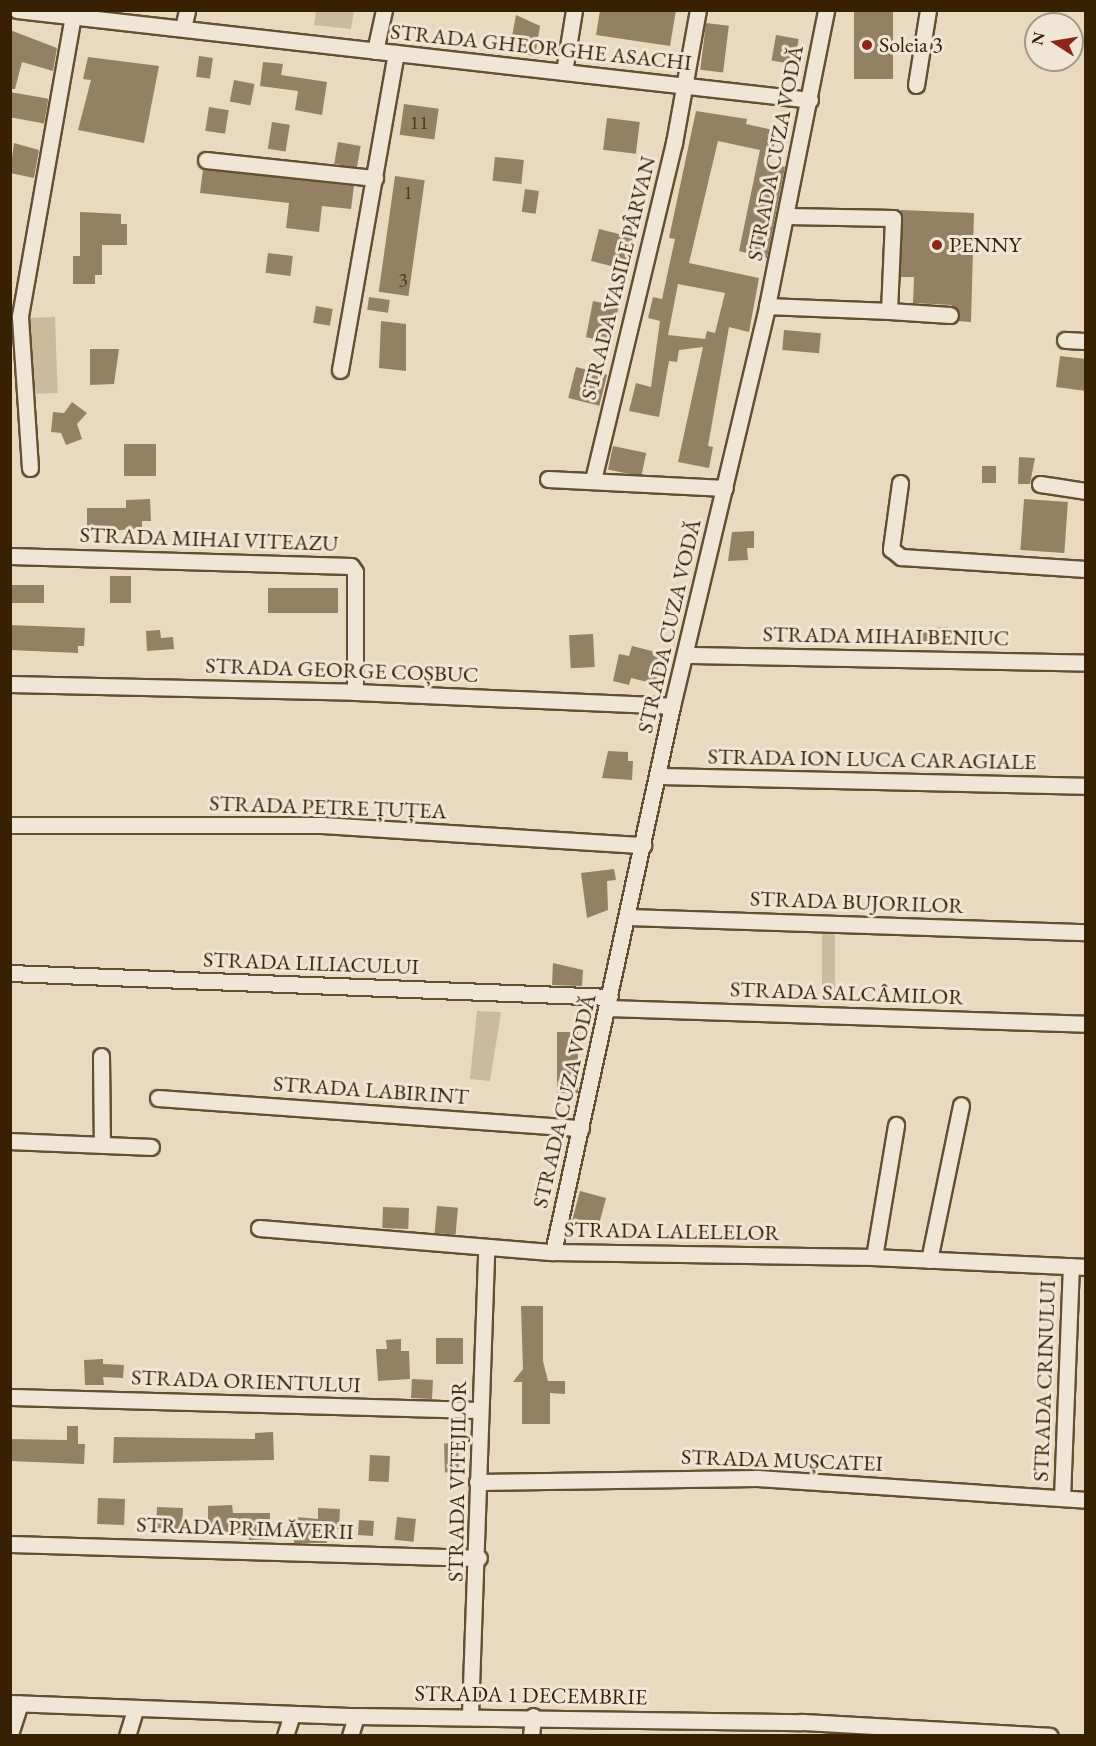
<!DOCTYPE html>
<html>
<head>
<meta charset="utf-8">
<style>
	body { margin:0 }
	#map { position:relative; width:1096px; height:1746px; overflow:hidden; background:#e9d9be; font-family:"EB Garamond",serif }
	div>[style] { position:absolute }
	.green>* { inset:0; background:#cbba9e; transform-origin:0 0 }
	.building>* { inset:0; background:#948164; transform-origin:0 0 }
	.roads { filter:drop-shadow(2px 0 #644f31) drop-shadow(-2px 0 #644f31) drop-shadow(0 2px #644f31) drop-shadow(0 -2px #644f31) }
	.minor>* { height:15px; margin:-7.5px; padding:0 7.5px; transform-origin:7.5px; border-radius:7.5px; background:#f1e6d5 }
	.dots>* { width:16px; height:16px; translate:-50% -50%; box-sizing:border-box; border:3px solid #f1e6d5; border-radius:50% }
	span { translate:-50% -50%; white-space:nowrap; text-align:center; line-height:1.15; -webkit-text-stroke:6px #f1e6d5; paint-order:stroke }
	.number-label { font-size:20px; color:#4f391a }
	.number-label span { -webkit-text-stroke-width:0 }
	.poi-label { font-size:22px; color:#382102 }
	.left { translate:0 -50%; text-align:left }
	.street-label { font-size:22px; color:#382102 }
	.frame { position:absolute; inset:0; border:12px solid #382102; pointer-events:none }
	.north { position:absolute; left:1024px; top:12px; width:60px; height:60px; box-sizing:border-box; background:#f1e6d5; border:2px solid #a79781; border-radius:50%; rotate:282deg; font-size:16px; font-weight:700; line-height:24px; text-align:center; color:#382102 }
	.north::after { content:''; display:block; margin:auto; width:21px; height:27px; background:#8f2418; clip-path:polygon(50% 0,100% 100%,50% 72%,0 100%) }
</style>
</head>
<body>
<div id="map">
	<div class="green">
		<i style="clip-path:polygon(316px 11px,354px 11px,351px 29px,314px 25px)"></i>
		<i style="left:55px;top:317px;width:76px;height:37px;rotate:88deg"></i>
		<i style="left:822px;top:930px;width:13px;height:63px"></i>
		<i style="clip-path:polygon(477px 1011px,501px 1012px,490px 1081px,470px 1079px)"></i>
	</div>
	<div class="building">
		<i style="clip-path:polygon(600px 10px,676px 10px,670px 46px,596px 35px)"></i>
		<i style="left:854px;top:10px;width:39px;height:69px"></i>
		<i style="clip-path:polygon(516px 15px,540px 26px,535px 56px,509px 52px)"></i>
		<i style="left:706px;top:23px;width:23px;height:47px;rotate:7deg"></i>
		<i style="clip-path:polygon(10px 30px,57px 48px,53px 71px,22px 62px,15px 89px,10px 89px)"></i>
		<i style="left:776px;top:35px;width:23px;height:26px;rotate:10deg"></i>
		<i style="left:199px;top:56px;width:14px;height:21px;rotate:8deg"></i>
		<i style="clip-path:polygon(88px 57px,159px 66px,144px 143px,78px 130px,91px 80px,83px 79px)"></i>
		<i style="clip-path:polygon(263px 62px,283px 64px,281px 75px,327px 82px,322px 115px,295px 110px,298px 91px,260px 86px)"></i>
		<i style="left:234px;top:80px;width:21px;height:22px;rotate:11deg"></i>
		<i style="left:10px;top:92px;width:39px;height:25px;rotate:10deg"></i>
		<i style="left:404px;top:104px;width:35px;height:31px;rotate:8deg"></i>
		<i style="left:209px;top:107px;width:20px;height:24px;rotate:9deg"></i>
		<i style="clip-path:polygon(evenodd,696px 111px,747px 119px,746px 124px,777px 131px,770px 163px,785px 167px,767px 258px,739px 251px,760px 150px,718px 141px,689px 263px,759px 278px,749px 332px,729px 327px,708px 446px,713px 447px,709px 468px,678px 462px,703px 347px,679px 350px,677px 362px,669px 361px,659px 417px,629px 411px,636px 383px,651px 387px,660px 321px,648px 318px,653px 297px,662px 299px,675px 239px,669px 238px,696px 111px,678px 284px,725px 293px,715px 333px,707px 331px,705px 339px,668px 335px,678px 284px)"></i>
		<i style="left:607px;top:118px;width:33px;height:32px;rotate:7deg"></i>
		<i style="left:272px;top:122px;width:18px;height:27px;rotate:9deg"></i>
		<i style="left:338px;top:142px;width:23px;height:22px;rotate:10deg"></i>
		<i style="clip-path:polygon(14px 143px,39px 150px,34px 178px,10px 173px)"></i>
		<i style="left:495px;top:157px;width:29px;height:24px;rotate:6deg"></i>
		<i style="clip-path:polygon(203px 169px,354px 186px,351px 209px,322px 206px,319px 232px,286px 228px,289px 203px,200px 193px)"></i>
		<i style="left:395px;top:176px;width:30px;height:117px;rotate:8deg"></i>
		<i style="left:525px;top:189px;width:14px;height:23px;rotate:8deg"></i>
		<i style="clip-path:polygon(901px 210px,974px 213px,971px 322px,957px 321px,959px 311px,951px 305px,913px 303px,914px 277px,900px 277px)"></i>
		<i style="clip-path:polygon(80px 212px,121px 214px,121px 224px,127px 224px,127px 245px,102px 245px,102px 275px,95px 275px,95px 284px,73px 284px,73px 256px,80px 256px)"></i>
		<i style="left:599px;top:229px;width:37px;height:33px;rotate:14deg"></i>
		<i style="left:268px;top:253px;width:25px;height:20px;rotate:7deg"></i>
		<i style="left:369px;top:297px;width:21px;height:13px;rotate:8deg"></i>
		<i style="left:593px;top:301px;width:26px;height:37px;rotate:11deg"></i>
		<i style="left:316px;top:306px;width:17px;height:17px;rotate:10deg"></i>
		<i style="clip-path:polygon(381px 321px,406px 324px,406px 371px,379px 368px)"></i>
		<i style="left:784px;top:330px;width:37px;height:20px;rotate:5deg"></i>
		<i style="clip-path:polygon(90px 349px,119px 349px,114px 384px,90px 385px)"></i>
		<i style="clip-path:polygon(1060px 356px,1086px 359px,1086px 391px,1056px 387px)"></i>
		<i style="left:576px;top:367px;width:32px;height:32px;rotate:14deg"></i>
		<i style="clip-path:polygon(72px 402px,87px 413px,77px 424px,82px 439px,66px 445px,61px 433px,51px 432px,53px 412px,64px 413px)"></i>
		<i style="left:124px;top:444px;width:32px;height:32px"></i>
		<i style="left:613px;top:446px;width:34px;height:24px;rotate:12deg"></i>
		<i style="clip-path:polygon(1019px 457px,1035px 458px,1030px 484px,1018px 484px)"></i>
		<i style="left:996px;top:466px;width:17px;height:14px;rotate:90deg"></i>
		<i style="clip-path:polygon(150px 499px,151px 521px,142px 521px,142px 528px,87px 533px,87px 508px,126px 508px,126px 500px)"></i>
		<i style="left:1024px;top:499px;width:44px;height:51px;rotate:4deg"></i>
		<i style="clip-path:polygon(754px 531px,754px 548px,747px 548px,748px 560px,728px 561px,732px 532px)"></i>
		<i style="left:110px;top:576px;width:21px;height:27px"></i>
		<i style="left:10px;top:585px;width:34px;height:18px"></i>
		<i style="left:338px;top:588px;width:25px;height:70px;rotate:90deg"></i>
		<i style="clip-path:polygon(10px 625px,85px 628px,84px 646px,78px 646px,78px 653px,10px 650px)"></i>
		<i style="left:948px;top:627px;width:15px;height:29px;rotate:86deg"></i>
		<i style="clip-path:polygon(160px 630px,161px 638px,173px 637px,174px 649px,147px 651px,146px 631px)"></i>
		<i style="left:593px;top:634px;width:33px;height:24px;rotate:87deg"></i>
		<i style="clip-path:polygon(632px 646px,660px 653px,656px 684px,631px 678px,629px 685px,613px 681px,619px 654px,629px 656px)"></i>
		<i style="clip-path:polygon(608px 751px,628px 752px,628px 761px,633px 761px,632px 780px,602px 778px)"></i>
		<i style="clip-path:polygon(614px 869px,616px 880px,607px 881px,608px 910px,587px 918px,581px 873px)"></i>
		<i style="clip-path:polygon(553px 963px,583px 970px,582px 986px,552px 985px)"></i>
		<i style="left:557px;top:1032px;width:21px;height:61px"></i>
		<i style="left:580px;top:1191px;width:27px;height:33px;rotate:15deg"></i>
		<i style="left:437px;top:1206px;width:21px;height:27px;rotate:5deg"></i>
		<i style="left:383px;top:1207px;width:26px;height:21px;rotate:2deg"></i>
		<i style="clip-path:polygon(521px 1306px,543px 1306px,543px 1361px,548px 1381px,565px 1381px,565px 1394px,550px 1393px,550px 1424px,522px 1424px,522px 1382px,513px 1382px,523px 1369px)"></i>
		<i style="left:436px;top:1338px;width:27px;height:26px"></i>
		<i style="clip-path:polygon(401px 1339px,401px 1351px,409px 1351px,410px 1379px,378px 1381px,376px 1349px,387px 1349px,386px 1340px)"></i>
		<i style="clip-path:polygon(103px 1359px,103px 1364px,124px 1365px,123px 1378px,103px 1377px,104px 1385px,85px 1385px,84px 1360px)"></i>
		<i style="left:412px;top:1379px;width:21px;height:19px;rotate:3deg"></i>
		<i style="clip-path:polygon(67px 1426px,78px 1426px,78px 1444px,85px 1444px,84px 1464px,10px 1461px,10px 1439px,67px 1440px)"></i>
		<i style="clip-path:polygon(273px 1432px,274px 1460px,113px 1463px,114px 1437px,255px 1439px,255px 1433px)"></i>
		<i style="left:458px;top:1443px;width:29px;height:14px;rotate:88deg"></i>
		<i style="left:370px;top:1455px;width:20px;height:26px;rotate:3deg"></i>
		<i style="left:98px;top:1498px;width:27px;height:26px;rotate:2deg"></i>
		<i style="clip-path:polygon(232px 1505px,233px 1513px,270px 1513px,270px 1539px,249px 1540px,249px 1533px,208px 1534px,208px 1506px)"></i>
		<i style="left:157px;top:1507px;width:26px;height:21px;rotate:2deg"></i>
		<i style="clip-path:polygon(318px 1508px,340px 1509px,339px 1529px,328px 1529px,327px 1543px,294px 1543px,296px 1517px,318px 1519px)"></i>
		<i style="left:397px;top:1517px;width:19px;height:23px;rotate:6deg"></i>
		<i style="left:359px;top:1520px;width:15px;height:15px;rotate:4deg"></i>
	</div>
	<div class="roads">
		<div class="minor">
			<i style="left:17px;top:10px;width:798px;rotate:6.47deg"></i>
			<i style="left:183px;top:28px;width:18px;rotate:-77deg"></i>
			<i style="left:375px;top:51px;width:42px;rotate:-77.6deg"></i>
			<i style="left:564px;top:72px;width:63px;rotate:-80.8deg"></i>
			<i style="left:916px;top:85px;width:76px;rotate:-80.9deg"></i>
			<i style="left:206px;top:160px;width:170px;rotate:6.1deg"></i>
			<i style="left:767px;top:306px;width:122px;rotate:2.3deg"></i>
			<i style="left:889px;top:311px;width:93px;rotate:-87.5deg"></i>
			<i style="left:893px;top:218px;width:106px;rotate:-178.9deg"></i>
			<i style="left:889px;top:311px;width:61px;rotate:3.8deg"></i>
			<i style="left:1065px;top:340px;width:21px;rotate:3deg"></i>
			<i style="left:340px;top:370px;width:322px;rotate:-80deg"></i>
			<i style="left:30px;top:468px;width:152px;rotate:-93.8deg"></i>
			<i style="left:20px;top:316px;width:311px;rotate:-80deg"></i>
			<i style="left:548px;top:479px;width:177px;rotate:2.9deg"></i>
			<i style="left:593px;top:480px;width:347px;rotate:-76.5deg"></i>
			<i style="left:674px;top:143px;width:135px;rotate:-79.8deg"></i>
			<i style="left:900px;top:483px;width:67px;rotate:97.8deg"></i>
			<i style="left:891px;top:549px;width:13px;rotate:39deg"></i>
			<i style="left:901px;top:557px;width:185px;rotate:3.7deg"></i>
			<i style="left:1040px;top:484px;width:47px;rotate:8.7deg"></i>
			<i style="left:10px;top:556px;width:341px;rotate:1.7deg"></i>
			<i style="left:351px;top:566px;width:7px;rotate:56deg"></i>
			<i style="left:355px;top:572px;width:120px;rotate:90deg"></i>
			<i style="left:686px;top:655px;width:400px;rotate:1.1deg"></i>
			<i style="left:10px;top:684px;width:345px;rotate:1.3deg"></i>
			<i style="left:355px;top:692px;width:317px;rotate:2.5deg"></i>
			<i style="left:657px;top:776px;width:429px;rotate:1.3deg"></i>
			<i style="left:10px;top:825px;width:312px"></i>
			<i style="left:322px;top:825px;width:322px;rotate:3.6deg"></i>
			<i style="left:628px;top:917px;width:458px;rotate:1.9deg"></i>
			<i style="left:10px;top:973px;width:600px;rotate:2.29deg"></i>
			<i style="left:608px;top:1008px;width:478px;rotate:1.9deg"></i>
			<i style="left:101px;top:1056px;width:89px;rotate:89.4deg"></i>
			<i style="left:158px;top:1098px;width:424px;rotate:4.1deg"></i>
			<i style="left:10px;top:1141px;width:141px;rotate:2.4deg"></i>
			<i style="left:259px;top:1228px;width:295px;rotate:4.7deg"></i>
			<i style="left:553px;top:1252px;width:321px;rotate:0.9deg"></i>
			<i style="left:874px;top:1257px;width:212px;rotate:2.7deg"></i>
			<i style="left:553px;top:1252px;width:559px;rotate:-77.7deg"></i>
			<i style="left:672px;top:706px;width:411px;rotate:-76.6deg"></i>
			<i style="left:767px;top:306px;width:302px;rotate:-78.7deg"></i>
			<i style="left:874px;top:1257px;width:134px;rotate:-80.5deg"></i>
			<i style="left:929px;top:1260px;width:158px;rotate:-78.3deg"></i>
			<i style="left:10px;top:1397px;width:470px;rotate:1.6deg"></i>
			<i style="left:477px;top:1482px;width:280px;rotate:-0.8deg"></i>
			<i style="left:757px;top:1478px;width:330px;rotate:3.8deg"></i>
			<i style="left:1062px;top:1498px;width:232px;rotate:-87.8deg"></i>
			<i style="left:10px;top:1544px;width:469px;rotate:1.7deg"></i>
			<i style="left:10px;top:1703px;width:346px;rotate:2.2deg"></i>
			<i style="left:356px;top:1716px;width:446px;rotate:0.8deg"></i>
			<i style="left:802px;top:1722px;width:248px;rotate:3.2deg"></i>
			<i style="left:470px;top:1715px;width:467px;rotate:-88deg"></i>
			<i style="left:10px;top:1734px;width:32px;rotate:-72deg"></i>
			<i style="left:127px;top:1736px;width:28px;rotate:-73deg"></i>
			<i style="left:285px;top:1736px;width:23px;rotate:-72deg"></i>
			<i style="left:350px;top:1736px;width:21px;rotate:-73deg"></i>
			<i style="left:531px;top:1736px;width:20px;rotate:-84deg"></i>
		</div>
	</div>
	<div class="dots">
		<i style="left:867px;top:45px;background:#8f2418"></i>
		<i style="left:937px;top:245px;background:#8f2418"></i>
	</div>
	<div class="number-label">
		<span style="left:419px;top:122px">11</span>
		<span style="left:408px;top:192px">1</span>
		<span style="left:403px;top:280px">3</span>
	</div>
	<div class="poi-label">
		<span class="left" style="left:879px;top:45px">Soleia 3</span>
		<span class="left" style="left:949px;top:245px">PENNY</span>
	</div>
	<div class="street-label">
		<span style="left:541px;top:47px;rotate:6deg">STRADA GHEORGHE ASACHI</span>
		<span style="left:775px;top:153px;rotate:-79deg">STRADA CUZA VODĂ</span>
		<span style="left:618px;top:278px;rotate:-76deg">STRADA VASILE PÂRVAN</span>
		<span style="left:209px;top:539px;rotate:2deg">STRADA MIHAI VITEAZU</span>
		<span style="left:669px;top:626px;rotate:-77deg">STRADA CUZA VODĂ</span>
		<span style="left:886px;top:636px;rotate:1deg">STRADA MIHAI BENIUC</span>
		<span style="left:342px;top:670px;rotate:2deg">STRADA GEORGE COȘBUC</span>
		<span style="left:872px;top:759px;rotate:1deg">STRADA ION LUCA CARAGIALE</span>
		<span style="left:328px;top:807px;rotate:2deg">STRADA PETRE ȚUȚEA</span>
		<span style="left:857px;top:902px;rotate:2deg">STRADA BUJORILOR</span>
		<span style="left:311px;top:963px;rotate:2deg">STRADA LILIACULUI</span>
		<span style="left:847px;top:993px;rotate:2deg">STRADA SALCÂMILOR</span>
		<span style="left:371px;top:1090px;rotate:4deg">STRADA LABIRINT</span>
		<span style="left:564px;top:1101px;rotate:-77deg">STRADA CUZA VODĂ</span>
		<span style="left:672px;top:1231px;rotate:1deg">STRADA LALELELOR</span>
		<span style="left:246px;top:1381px;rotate:2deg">STRADA ORIENTULUI</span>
		<span style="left:1044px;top:1381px;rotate:-88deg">STRADA CRINULUI</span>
		<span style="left:782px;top:1460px;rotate:2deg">STRADA MUȘCATEI</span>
		<span style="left:457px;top:1481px;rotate:-89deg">STRADA VITEJILOR</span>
		<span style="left:245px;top:1528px;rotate:2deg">STRADA PRIMĂVERII</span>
		<span style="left:531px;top:1695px;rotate:1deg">STRADA 1 DECEMBRIE</span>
	</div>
	<div class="frame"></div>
	<div class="north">N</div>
</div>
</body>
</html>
